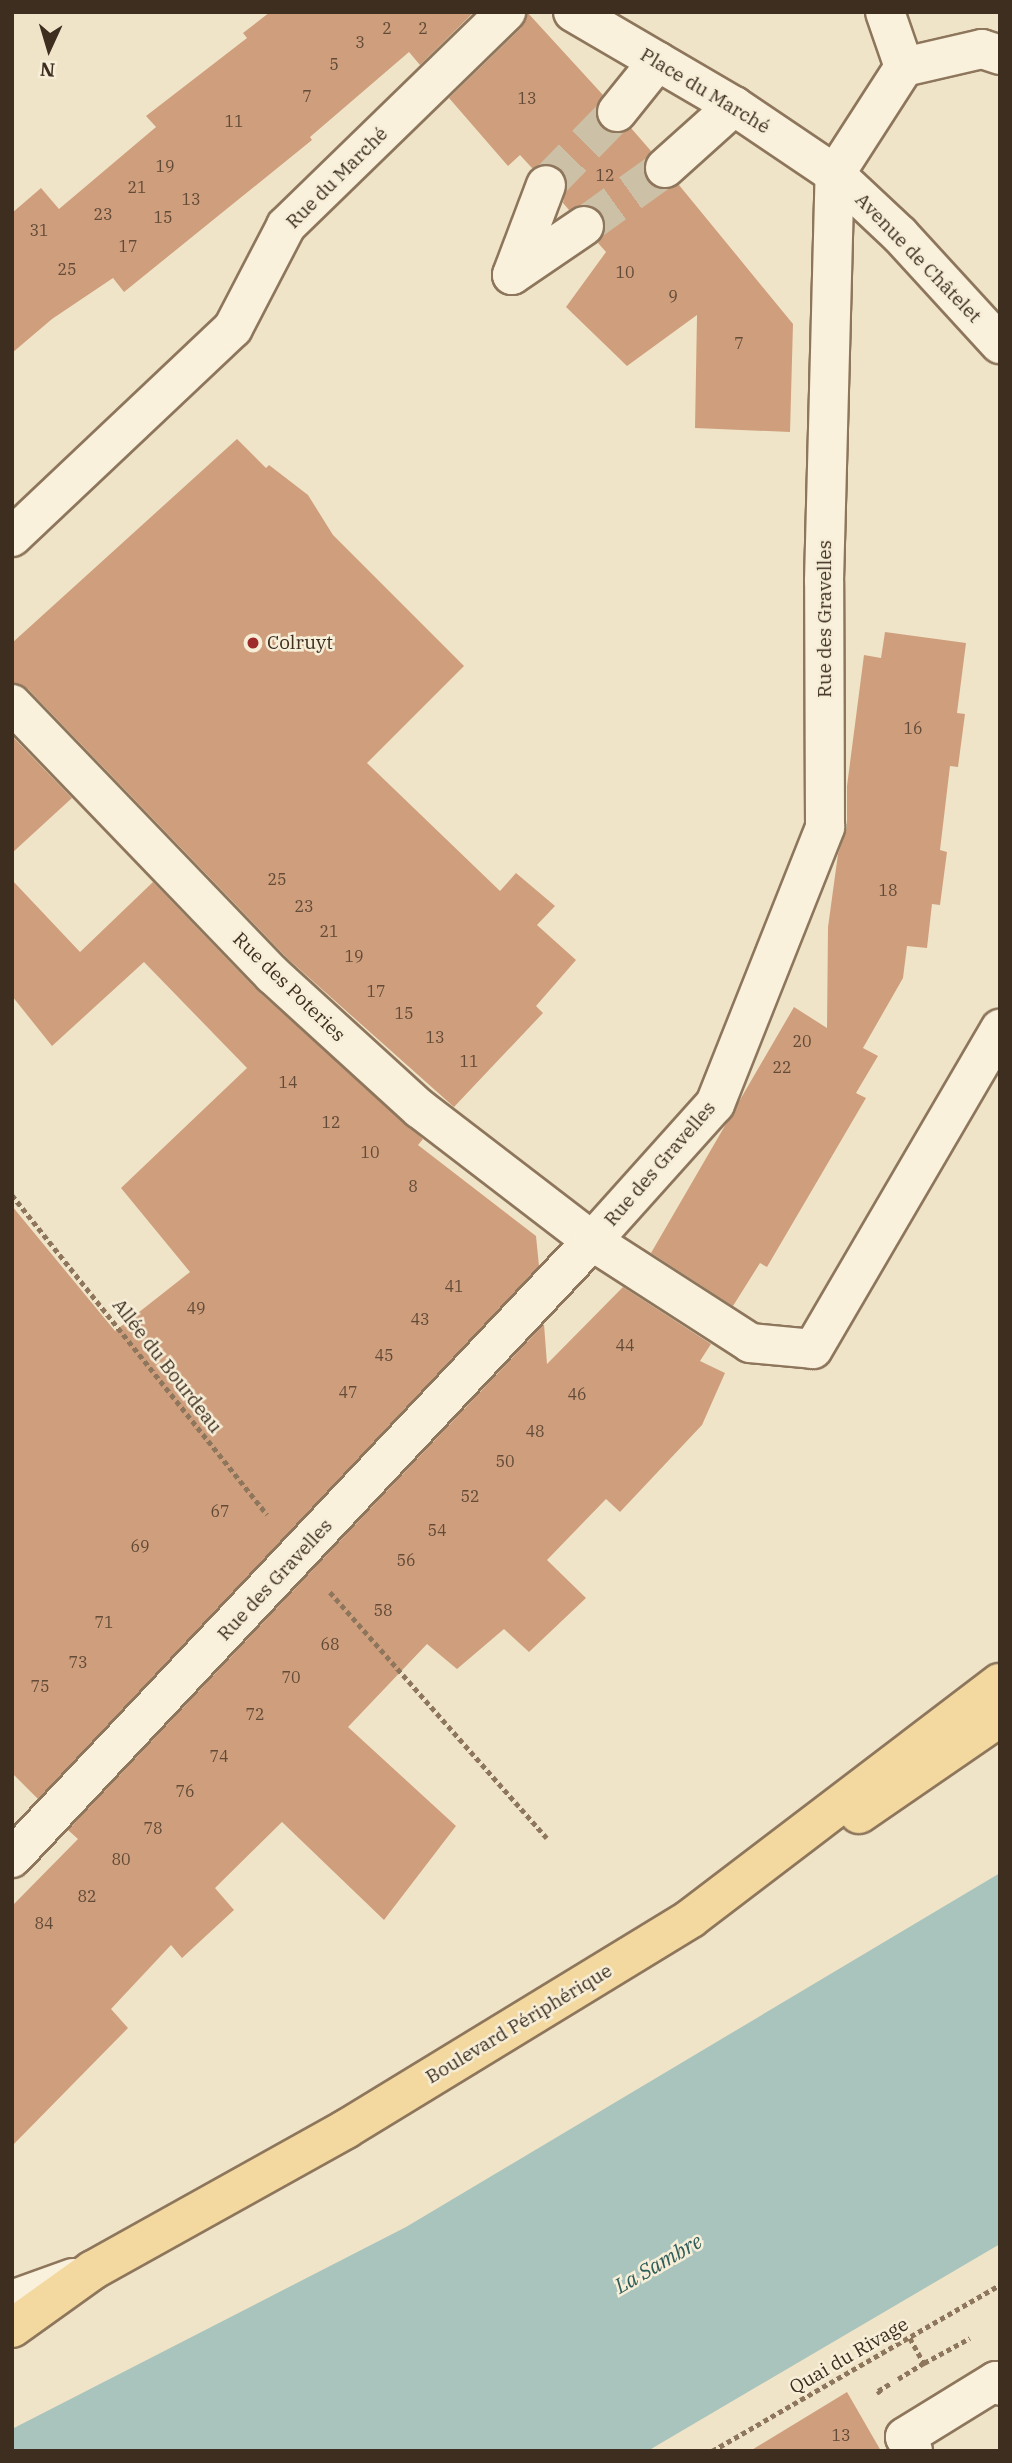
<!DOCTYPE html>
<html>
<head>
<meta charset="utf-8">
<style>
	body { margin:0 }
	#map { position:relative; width:1012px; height:2463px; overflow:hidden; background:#f0e4c8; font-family:"IBM Plex Serif",serif }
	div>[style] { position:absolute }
	.water>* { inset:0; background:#a9c4bc }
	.building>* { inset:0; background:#cf9f7d }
	.minor-tunnel>* { height:38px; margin-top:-19px; transform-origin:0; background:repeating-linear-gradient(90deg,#ccc0a6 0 38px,transparent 0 57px) }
	.path>* { height:4.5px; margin-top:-2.25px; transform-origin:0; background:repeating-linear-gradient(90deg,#8d765c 0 5px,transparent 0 8.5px) }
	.roads { filter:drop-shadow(2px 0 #8d765c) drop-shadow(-2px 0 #8d765c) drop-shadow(0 2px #8d765c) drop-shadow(0 -2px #8d765c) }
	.minor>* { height:38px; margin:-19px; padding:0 19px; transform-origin:19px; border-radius:19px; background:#faf1dc }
	.major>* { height:38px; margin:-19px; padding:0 19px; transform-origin:19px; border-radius:19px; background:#f3d9a0 }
	.dots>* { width:19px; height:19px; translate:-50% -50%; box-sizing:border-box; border:4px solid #f7eed8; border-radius:50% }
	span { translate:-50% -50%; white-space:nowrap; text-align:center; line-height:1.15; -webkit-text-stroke:5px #f7eed8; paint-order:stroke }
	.number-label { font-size:16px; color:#624a37 }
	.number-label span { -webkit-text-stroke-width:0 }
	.street-label { font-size:19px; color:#3d2e20 }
	.poi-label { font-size:19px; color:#3d2e20 }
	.left { translate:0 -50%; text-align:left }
	.water-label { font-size:21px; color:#2f5d5a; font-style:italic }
	.frame { position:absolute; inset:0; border:14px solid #3d2e20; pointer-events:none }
	.north { position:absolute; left:14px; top:14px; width:70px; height:70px; -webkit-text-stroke:5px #f7eed8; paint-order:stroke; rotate:184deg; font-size:19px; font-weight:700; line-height:28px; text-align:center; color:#3d2e20 }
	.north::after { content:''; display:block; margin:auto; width:24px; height:32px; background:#3d2e20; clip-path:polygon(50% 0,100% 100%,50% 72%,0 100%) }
</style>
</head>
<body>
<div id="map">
	<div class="water">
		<i style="clip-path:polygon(1000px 1873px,1000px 2244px,651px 2449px,12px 2451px,12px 2429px,406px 2227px)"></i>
	</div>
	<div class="building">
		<i style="clip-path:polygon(270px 12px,474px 12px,420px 65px,409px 52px,310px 137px,312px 140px,124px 292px,113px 278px,52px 319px,12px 353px,12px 213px,41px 188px,59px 209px,156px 127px,146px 116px,247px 38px,243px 33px)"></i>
		<i style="clip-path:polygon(527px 12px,603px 95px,595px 109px,603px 129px,614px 134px,631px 128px,651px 151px,644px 162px,648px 182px,659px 189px,679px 185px,793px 324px,790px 432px,695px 428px,697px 315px,627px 366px,566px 307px,606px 252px,598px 243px,606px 225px,602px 214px,583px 204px,569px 210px,563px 203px,567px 181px,554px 165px,532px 168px,520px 155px,508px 166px,449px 98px,521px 28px)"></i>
		<i style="clip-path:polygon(237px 439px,266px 468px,269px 465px,308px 495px,333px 535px,464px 666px,367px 763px,500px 891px,516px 873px,555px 906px,537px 925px,576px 960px,536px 1006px,543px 1013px,454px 1107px,288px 959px,28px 689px,12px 683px,12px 643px)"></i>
		<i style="clip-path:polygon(885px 632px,966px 643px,957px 713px,965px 714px,958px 767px,950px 766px,940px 850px,947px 852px,940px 905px,932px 904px,927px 948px,907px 946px,903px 978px,863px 1048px,878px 1056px,856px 1093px,866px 1098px,767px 1267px,760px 1263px,733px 1306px,651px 1253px,794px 1007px,827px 1028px,828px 927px,838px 854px,847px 827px,847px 786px,864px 655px,881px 658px)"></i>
		<i style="clip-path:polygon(12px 736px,72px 798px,12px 853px)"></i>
		<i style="clip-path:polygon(12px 880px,80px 952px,153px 882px,258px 991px,423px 1139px,418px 1145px,536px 1236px,539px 1266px,38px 1799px,12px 1773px,12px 1206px,115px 1331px,190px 1272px,121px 1188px,247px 1068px,144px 962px,52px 1046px,12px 996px)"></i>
		<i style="clip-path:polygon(623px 1287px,711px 1344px,700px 1361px,725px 1373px,702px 1425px,620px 1512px,606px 1499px,547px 1560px,586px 1598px,529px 1652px,504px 1629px,457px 1669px,427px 1644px,348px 1727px,456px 1826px,384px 1920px,282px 1822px,215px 1888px,234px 1910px,182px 1958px,171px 1945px,111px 2009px,128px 2028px,12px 2146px,12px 1906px,78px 1839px,68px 1830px,544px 1324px,547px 1364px)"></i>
		<i style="clip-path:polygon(847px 2392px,881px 2451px,750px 2451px)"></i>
	</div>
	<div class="minor-tunnel">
		<i style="left:546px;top:185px;width:102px;rotate:-45.8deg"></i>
		<i style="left:584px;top:226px;width:100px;rotate:-35.6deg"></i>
	</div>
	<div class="path">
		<i style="left:12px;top:1195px;width:409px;rotate:51.4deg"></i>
		<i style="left:330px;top:1592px;width:328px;rotate:48.6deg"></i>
		<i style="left:910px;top:2338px;width:29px;rotate:61deg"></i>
		<i style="left:924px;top:2363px;width:52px;rotate:-28.5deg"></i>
		<i style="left:898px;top:2379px;width:31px;rotate:-32deg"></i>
		<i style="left:880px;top:2394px;width:4px;rotate:-124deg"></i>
		<i style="left:878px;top:2391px;width:15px;rotate:-32deg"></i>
		<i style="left:712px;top:2451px;width:332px;rotate:-30deg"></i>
	</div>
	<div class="roads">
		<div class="minor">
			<i style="left:573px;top:12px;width:186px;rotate:30.3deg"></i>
			<i style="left:734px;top:106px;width:122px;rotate:34deg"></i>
			<i style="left:835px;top:174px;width:89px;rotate:43.2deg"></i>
			<i style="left:900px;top:235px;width:148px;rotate:47.5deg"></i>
			<i style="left:885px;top:12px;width:58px;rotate:70.9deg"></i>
			<i style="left:617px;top:112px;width:65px;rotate:-51.2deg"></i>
			<i style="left:665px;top:168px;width:93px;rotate:-41.9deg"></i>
			<i style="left:835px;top:174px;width:127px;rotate:-57.2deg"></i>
			<i style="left:904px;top:67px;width:80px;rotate:-13deg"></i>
			<i style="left:982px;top:49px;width:19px;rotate:18deg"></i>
			<i style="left:512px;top:275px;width:96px;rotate:-69.3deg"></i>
			<i style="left:512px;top:275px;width:87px;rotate:-34.2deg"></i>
			<i style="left:12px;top:537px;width:304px;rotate:-43.4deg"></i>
			<i style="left:233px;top:328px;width:115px;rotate:-62.5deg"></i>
			<i style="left:286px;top:226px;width:307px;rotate:-44.2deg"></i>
			<i style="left:12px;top:704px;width:376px;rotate:46.1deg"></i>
			<i style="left:273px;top:975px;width:199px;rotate:42.4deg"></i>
			<i style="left:420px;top:1109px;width:217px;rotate:37.5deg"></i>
			<i style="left:592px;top:1241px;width:188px;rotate:32.8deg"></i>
			<i style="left:750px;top:1343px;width:63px;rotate:5.4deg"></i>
			<i style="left:813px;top:1349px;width:371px;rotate:-59.7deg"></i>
			<i style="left:12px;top:1858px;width:847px;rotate:-46.77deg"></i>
			<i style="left:592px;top:1241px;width:184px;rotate:-48.1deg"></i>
			<i style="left:715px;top:1104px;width:298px;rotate:-68.3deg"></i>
			<i style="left:825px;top:827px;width:246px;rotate:-90.2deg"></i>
			<i style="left:824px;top:581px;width:407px;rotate:-88.5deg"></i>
			<i style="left:12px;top:2300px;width:65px;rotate:-19.8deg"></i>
			<i style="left:913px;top:2451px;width:16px;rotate:-120deg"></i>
			<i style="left:905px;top:2437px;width:107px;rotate:-31.6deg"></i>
			<i style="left:996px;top:2381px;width:6px;rotate:51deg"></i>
		</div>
		<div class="major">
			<i style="left:859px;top:1814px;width:171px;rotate:-34.5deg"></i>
			<i style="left:12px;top:2328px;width:100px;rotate:-35.6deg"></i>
			<i style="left:93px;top:2270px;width:290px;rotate:-29.1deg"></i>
			<i style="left:346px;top:2129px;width:404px;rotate:-31.4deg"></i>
			<i style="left:691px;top:1918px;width:388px;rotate:-37.3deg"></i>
		</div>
	</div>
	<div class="dots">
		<i style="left:253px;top:643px;background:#9e2a2b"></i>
	</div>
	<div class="number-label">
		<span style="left:387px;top:28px">2</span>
		<span style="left:423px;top:28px">2</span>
		<span style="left:360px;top:42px">3</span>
		<span style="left:334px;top:64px">5</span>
		<span style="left:307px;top:96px">7</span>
		<span style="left:527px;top:98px">13</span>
		<span style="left:234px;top:121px">11</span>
		<span style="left:165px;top:166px">19</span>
		<span style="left:605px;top:175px">12</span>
		<span style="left:137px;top:187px">21</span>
		<span style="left:191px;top:199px">13</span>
		<span style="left:103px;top:214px">23</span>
		<span style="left:163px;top:217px">15</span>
		<span style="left:39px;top:230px">31</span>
		<span style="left:128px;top:246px">17</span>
		<span style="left:67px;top:269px">25</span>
		<span style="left:625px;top:272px">10</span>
		<span style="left:673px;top:296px">9</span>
		<span style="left:739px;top:343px">7</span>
		<span style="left:913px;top:728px">16</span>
		<span style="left:277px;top:879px">25</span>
		<span style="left:888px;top:890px">18</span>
		<span style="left:304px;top:906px">23</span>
		<span style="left:329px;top:931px">21</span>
		<span style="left:354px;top:956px">19</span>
		<span style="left:376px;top:991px">17</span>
		<span style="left:404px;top:1013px">15</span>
		<span style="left:435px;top:1037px">13</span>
		<span style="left:802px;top:1041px">20</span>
		<span style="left:469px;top:1061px">11</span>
		<span style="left:782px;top:1067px">22</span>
		<span style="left:288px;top:1082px">14</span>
		<span style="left:331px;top:1122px">12</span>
		<span style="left:370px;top:1152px">10</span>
		<span style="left:413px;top:1186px">8</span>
		<span style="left:454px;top:1286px">41</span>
		<span style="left:196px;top:1308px">49</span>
		<span style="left:420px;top:1319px">43</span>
		<span style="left:625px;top:1345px">44</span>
		<span style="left:384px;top:1355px">45</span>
		<span style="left:348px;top:1392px">47</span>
		<span style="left:577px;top:1394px">46</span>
		<span style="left:535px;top:1431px">48</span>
		<span style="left:505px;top:1461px">50</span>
		<span style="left:470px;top:1496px">52</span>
		<span style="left:220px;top:1511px">67</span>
		<span style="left:437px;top:1530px">54</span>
		<span style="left:140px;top:1546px">69</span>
		<span style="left:406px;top:1560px">56</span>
		<span style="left:383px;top:1610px">58</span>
		<span style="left:104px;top:1622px">71</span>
		<span style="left:330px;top:1644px">68</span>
		<span style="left:78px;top:1662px">73</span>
		<span style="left:291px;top:1677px">70</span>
		<span style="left:40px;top:1686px">75</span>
		<span style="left:255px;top:1714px">72</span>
		<span style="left:219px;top:1756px">74</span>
		<span style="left:185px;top:1791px">76</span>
		<span style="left:153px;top:1828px">78</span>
		<span style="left:121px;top:1859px">80</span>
		<span style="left:87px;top:1896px">82</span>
		<span style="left:44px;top:1923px">84</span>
		<span style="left:841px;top:2435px">13</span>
	</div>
	<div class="street-label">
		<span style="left:705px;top:91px;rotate:31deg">Place du Marché</span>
		<span style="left:337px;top:178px;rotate:-45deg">Rue du Marché</span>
		<span style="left:918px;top:258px;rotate:46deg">Avenue de Châtelet</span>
		<span style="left:825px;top:619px;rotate:-90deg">Rue des Gravelles</span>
		<span style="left:289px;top:987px;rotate:44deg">Rue des Poteries</span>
		<span style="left:660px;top:1164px;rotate:-49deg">Rue des Gravelles</span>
		<span style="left:167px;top:1366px;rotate:52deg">Allée du Bourdeau</span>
		<span style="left:275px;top:1580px;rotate:-47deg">Rue des Gravelles</span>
		<span style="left:519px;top:2024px;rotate:-31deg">Boulevard Périphérique</span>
		<span style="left:849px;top:2356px;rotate:-30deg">Quai du Rivage</span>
	</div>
	<div class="poi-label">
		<span class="left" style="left:267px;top:643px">Colruyt</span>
	</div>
	<div class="water-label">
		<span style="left:658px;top:2263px;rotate:-30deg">La Sambre</span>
	</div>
	<div class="frame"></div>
	<div class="north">N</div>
</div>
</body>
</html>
